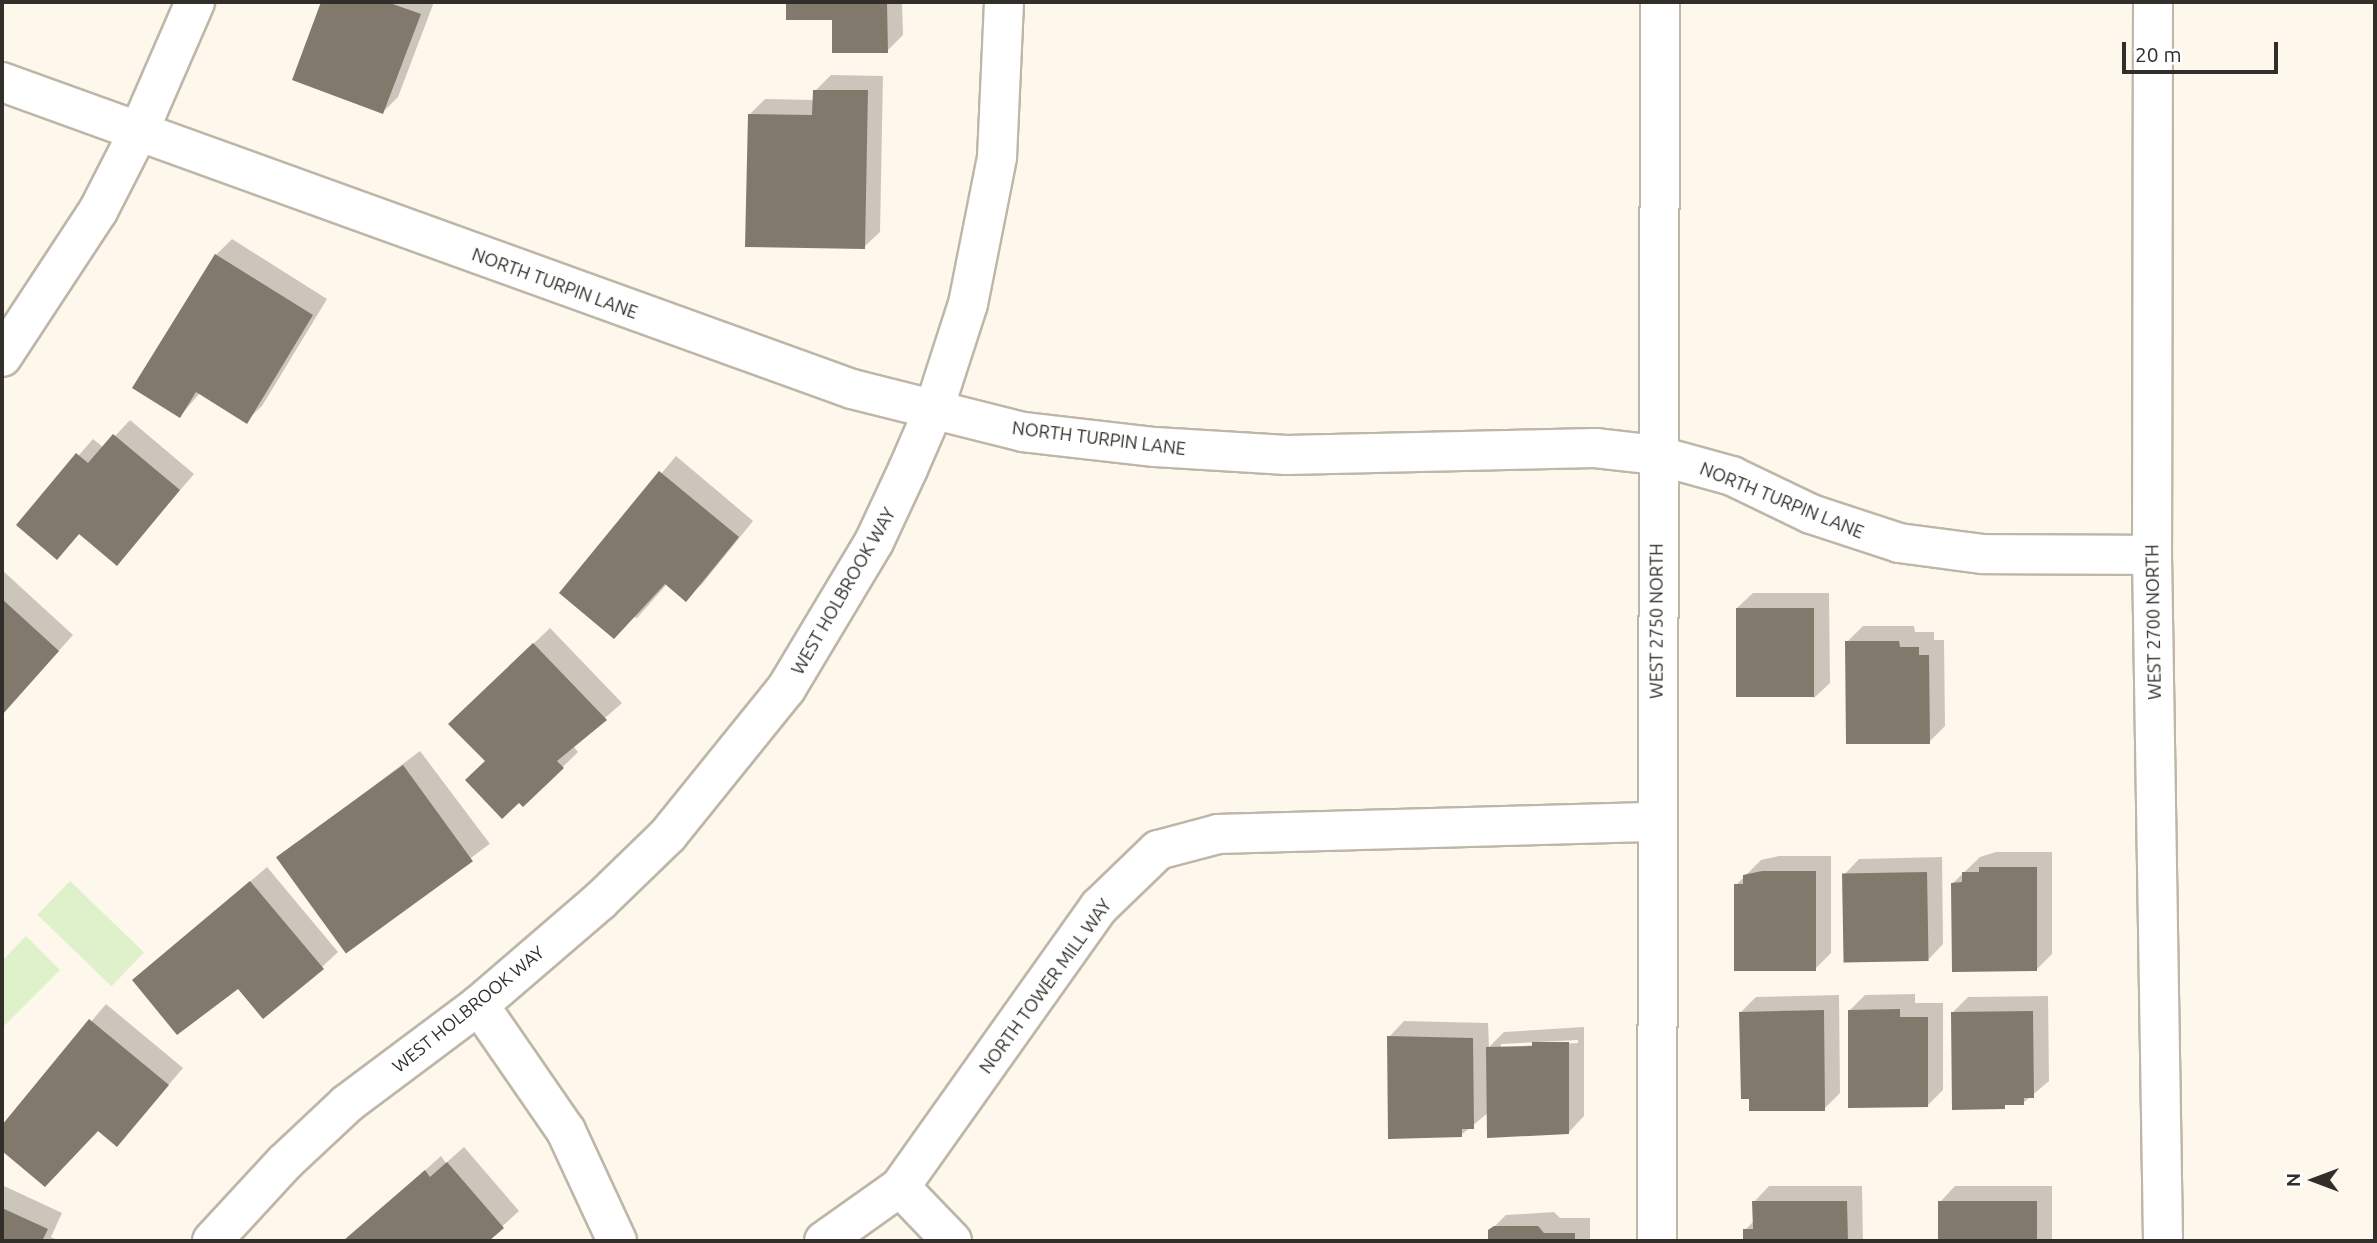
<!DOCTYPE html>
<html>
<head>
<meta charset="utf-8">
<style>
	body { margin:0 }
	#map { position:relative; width:2377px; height:1243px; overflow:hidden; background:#fef7eb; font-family:Ubuntu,sans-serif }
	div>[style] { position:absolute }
	.green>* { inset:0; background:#def1ca; transform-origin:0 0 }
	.shadow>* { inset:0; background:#0003; transform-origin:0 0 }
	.building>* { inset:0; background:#817a6c; transform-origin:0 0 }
	.roads { filter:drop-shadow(2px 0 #beb6a8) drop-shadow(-2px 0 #beb6a8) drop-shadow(0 2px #beb6a8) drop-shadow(0 -2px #beb6a8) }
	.street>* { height:38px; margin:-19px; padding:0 19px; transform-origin:19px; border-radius:19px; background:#fff }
	.secondary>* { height:38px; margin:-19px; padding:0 19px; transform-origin:19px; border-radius:19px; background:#fff }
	span { translate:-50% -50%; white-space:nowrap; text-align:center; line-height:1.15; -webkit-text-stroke:5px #fff; paint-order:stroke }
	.street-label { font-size:18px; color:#322e29 }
	.frame { position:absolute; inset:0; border:4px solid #322e29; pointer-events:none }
	.north { position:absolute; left:2279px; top:1145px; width:70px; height:70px; -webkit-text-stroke:5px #fff; paint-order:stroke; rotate:270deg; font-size:19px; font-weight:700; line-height:28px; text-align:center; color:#322e29 }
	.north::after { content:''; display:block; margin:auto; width:24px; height:32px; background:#322e29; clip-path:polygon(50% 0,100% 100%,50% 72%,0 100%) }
	.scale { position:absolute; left:2122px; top:42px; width:156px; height:32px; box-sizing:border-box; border:4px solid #322e29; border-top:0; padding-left:9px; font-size:21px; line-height:24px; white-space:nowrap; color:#322e29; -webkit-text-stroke:5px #fff; paint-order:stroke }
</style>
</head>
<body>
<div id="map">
	<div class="green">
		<i style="left:70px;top:881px;width:103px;height:47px;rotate:44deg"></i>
		<i style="clip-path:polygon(26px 936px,60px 970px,2px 1028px,2px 961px)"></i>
	</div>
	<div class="shadow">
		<i style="clip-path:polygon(323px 2px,434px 2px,398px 97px,383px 112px,294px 79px)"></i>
		<i style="clip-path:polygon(788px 2px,902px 2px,903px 35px,887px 51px,834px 18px,788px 18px)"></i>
		<i style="clip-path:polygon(831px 75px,883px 76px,880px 232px,864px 247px,749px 115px,765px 99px,815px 100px,815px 91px)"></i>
		<i style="clip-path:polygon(232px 239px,327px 299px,262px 406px,246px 421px,200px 393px,180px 416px,216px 255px)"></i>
		<i style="clip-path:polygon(130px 420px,194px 474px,117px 564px,80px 533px,57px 558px,18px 525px,93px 439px,104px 448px)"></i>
		<i style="clip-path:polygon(676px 456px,753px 521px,702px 584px,686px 599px,667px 584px,637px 618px,561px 593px)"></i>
		<i style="clip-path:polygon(2px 570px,73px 635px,2px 714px)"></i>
		<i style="clip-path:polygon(1753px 593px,1829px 593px,1830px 683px,1814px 698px,1737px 608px)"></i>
		<i style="clip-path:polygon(1863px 626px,1914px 626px,1915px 632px,1934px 632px,1934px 640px,1944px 640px,1945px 726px,1929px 742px,1847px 642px)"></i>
		<i style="clip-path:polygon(550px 628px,622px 703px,573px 746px,578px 752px,524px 805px,487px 761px,466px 708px)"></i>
		<i style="left:420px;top:751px;width:116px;height:177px;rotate:53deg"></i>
		<i style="clip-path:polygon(1996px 852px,2052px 852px,2052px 954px,2037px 969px,1953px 883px,1980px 857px)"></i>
		<i style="clip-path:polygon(1779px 856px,1831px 856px,1831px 953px,1815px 969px,1736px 885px,1761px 860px)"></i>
		<i style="clip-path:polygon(1942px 857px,1943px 944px,1928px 960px,1844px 875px,1859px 859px)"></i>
		<i style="clip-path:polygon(267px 867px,338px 952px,322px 967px,238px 987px,134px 981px)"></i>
		<i style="clip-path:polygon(1915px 994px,1915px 1003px,1943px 1003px,1943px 1090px,1927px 1106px,1850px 1010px,1865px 995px)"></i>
		<i style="clip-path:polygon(1839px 995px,1840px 1093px,1824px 1109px,1741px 1012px,1756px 997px)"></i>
		<i style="clip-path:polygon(2048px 996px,2049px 1081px,2023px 1103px,1953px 1012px,1968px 997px)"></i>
		<i style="clip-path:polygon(106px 1004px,183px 1068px,117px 1145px,99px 1130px,45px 1185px,2px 1149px,2px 1127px)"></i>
		<i style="clip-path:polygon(evenodd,1404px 1021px,1488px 1023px,1489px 1047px,1504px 1032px,1584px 1027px,1584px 1116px,1569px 1132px,1489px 1112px,1461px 1135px,1389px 1037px,1404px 1021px,1578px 1040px,1578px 1043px,1501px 1047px,1501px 1044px,1578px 1040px)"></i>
		<i style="clip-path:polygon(464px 1147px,519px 1211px,486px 1241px,347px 1240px,441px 1156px,446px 1163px)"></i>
		<i style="clip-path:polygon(2px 1185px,62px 1213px,51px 1237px,59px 1241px,2px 1241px)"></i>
		<i style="clip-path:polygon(1769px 1186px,1862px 1186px,1863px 1241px,1745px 1241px,1745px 1230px,1754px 1221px,1754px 1202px)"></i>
		<i style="clip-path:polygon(1955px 1186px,2052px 1186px,2052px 1241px,1940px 1241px,1940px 1202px)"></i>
		<i style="clip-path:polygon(1554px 1212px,1560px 1218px,1590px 1218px,1590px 1241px,1490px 1241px,1490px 1231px,1506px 1215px)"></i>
	</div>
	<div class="building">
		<i style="clip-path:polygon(321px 2px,387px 2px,421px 14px,383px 114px,292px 80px)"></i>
		<i style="clip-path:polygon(786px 2px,887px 2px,888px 53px,832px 53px,832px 20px,786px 20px)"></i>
		<i style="clip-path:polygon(813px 90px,868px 90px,865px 249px,745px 247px,748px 114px,812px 115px)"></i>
		<i style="clip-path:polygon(215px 254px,313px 315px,247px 424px,196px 392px,180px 418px,132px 388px)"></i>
		<i style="clip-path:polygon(113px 434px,180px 490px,117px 566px,79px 534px,57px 560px,16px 525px,76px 453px,88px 463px)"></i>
		<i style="clip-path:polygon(659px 471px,739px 537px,686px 602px,665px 584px,614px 639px,559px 593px)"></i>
		<i style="clip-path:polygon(2px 599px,59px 651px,2px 715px)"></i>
		<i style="left:1736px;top:608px;width:78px;height:89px"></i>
		<i style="clip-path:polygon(1845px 641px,1899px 641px,1900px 647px,1919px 647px,1919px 655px,1929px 655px,1930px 744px,1846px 744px)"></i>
		<i style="clip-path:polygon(533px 643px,607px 720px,557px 761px,564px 768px,523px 807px,519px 803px,502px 819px,465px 780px,485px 761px,448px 724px)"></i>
		<i style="left:403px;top:765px;width:119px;height:157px;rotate:54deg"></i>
		<i style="clip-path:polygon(1979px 867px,2037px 867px,2037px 971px,1952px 972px,1951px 883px,1962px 882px,1962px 872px,1979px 872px)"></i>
		<i style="clip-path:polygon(1762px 871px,1816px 871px,1816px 971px,1734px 971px,1734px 884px,1743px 884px,1743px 875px)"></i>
		<i style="left:1927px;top:872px;width:89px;height:85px;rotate:89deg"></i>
		<i style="clip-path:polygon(250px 881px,324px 969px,263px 1019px,238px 989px,177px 1035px,132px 980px)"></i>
		<i style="clip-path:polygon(1900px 1009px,1900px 1017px,1928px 1017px,1928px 1107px,1848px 1108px,1848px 1010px)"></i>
		<i style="clip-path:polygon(1824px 1010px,1825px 1111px,1749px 1111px,1749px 1099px,1741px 1099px,1739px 1012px)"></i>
		<i style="clip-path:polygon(2033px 1011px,2034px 1098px,2024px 1098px,2024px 1105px,2005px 1105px,2005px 1109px,1952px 1110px,1951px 1012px)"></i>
		<i style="clip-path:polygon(89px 1019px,169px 1085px,117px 1147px,98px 1131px,45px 1187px,2px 1151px,2px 1125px)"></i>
		<i style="clip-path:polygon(1387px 1036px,1473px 1038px,1474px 1129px,1462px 1129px,1462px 1137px,1388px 1139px)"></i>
		<i style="clip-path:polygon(1532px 1042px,1569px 1042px,1569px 1134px,1487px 1138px,1486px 1047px,1532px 1046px)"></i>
		<i style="clip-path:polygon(447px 1162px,504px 1228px,489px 1241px,344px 1240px,425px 1170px,430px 1177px)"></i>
		<i style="clip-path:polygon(1752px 1201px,1847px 1201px,1848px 1241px,1743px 1241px,1743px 1229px,1753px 1229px)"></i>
		<i style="left:1938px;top:1201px;width:99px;height:40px"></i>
		<i style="clip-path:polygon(2px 1208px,48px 1229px,42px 1241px,2px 1241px)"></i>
		<i style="clip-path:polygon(1494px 1226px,1538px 1226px,1544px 1233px,1575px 1233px,1575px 1241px,1488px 1241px,1488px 1230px)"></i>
	</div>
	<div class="roads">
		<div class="street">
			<i style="left:2px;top:82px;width:904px;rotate:19.86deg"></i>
			<i style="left:852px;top:389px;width:176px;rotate:14.1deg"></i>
			<i style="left:1023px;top:432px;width:133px;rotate:6.5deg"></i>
			<i style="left:1155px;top:447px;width:132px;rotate:3.5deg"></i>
			<i style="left:1287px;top:455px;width:308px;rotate:-1.3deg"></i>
			<i style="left:1595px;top:448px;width:61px;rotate:6.5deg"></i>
			<i style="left:1656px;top:455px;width:79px;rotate:15.4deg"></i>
			<i style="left:1732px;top:476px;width:88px;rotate:25.7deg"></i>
			<i style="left:1811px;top:514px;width:93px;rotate:18.2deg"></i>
			<i style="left:1899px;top:543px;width:85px;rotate:7.5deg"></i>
			<i style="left:1983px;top:554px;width:169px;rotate:0.3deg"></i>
			<i style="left:2px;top:357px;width:175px;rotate:-56.7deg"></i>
			<i style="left:98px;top:211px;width:90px;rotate:-62.9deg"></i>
			<i style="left:139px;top:131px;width:141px;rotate:-66.5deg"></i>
			<i style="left:479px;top:1005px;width:153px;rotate:55.4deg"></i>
			<i style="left:566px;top:1131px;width:121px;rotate:65.1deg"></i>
			<i style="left:900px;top:1187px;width:75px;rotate:46.1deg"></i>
			<i style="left:212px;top:1241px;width:108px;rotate:-47.3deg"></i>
			<i style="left:285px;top:1162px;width:86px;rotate:-43.1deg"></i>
			<i style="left:348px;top:1103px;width:164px;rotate:-36.8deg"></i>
			<i style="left:479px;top:1005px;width:160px;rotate:-40.7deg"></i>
			<i style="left:600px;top:901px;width:95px;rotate:-44.1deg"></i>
			<i style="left:668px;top:835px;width:188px;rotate:-51.1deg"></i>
			<i style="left:786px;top:689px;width:171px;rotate:-59.1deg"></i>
			<i style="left:874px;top:542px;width:81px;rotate:-65deg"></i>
			<i style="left:908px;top:469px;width:65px;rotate:-66.6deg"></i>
			<i style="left:934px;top:409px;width:110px;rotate:-72.1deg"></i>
			<i style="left:968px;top:304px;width:150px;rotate:-78.8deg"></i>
			<i style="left:997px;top:157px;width:155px;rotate:-87.4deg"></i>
			<i style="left:824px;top:1241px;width:93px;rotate:-35.4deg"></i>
			<i style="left:900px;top:1187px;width:344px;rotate:-54.6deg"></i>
			<i style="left:1099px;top:907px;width:82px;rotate:-44deg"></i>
			<i style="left:1158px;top:850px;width:62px;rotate:-14.9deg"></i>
			<i style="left:1218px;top:834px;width:438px;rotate:-1.6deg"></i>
			<i style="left:1657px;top:1241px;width:1239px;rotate:-89.86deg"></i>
		</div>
		<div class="secondary">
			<i style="left:2153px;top:2px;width:553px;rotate:90.1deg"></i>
			<i style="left:2152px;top:555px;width:686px;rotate:89.08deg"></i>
		</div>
	</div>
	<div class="street-label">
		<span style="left:555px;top:283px;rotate:20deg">NORTH TURPIN LANE</span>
		<span style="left:1099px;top:438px;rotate:7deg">NORTH TURPIN LANE</span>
		<span style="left:1782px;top:500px;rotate:22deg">NORTH TURPIN LANE</span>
		<span style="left:843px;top:591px;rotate:-60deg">WEST HOLBROOK WAY</span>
		<span style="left:1656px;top:621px;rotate:-90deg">WEST 2750 NORTH</span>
		<span style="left:2153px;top:622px;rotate:-91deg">WEST 2700 NORTH</span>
		<span style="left:1045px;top:986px;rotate:-54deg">NORTH TOWER MILL WAY</span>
		<span style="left:468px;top:1009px;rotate:-39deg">WEST HOLBROOK WAY</span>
	</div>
	<div class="frame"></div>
	<div class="north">N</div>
	<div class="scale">20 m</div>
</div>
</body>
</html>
